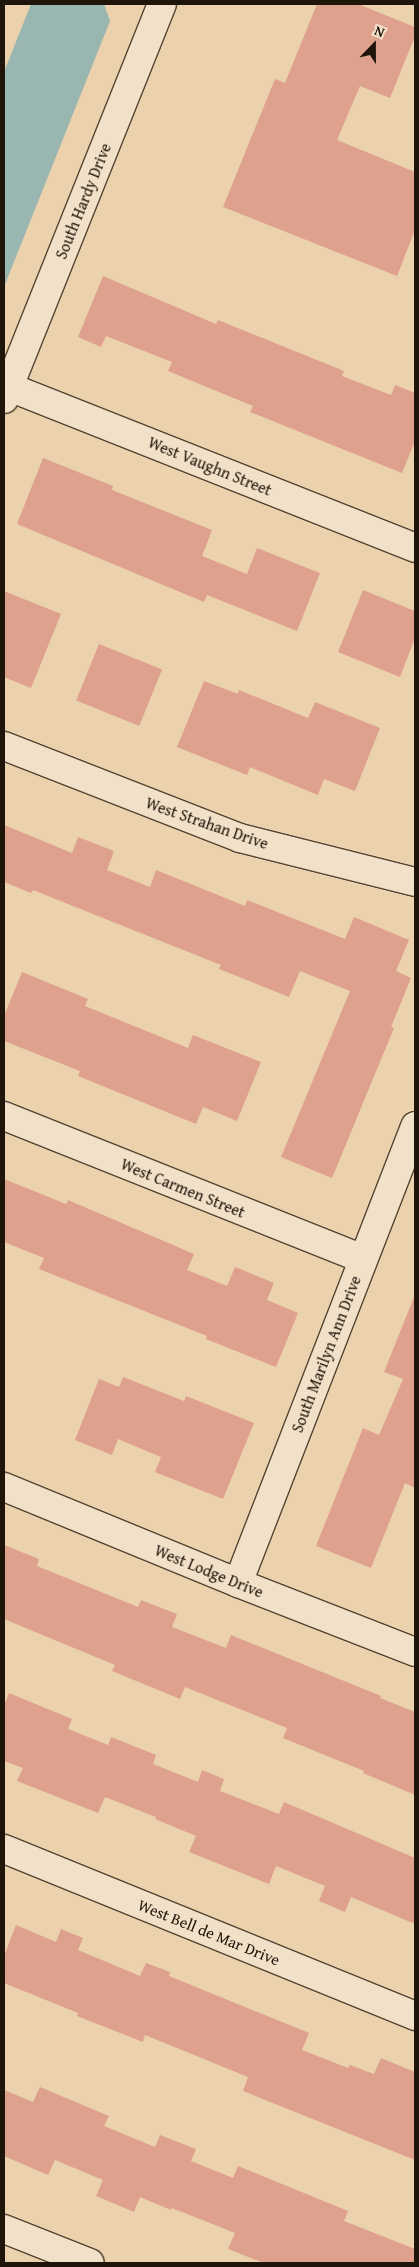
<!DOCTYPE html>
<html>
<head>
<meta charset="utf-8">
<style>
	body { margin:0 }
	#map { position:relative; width:419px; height:2267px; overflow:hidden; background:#ebd1ac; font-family:"Gentium Book Plus",serif }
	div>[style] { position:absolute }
	.water>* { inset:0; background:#99b6b0 }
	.building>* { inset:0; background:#dea18e; transform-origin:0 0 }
	.roads { filter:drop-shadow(1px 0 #534432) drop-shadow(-1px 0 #534432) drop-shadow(0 1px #534432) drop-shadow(0 -1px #534432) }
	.street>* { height:28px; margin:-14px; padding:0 14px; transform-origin:14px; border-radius:14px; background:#f2e1c9 }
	span { translate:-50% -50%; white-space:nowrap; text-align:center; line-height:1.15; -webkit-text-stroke:4px #f2e1c9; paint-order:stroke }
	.street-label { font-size:16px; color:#20150a }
	.frame { position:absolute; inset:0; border:5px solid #20150a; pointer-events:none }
	.north { position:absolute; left:349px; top:20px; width:50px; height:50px; -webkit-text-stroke:4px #f2e1c9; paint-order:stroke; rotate:22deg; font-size:14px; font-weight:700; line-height:20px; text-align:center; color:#20150a }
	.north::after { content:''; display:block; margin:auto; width:18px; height:22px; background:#20150a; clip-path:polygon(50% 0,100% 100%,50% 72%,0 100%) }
</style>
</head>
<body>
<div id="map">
	<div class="water">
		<i style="clip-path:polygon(31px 4px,104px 4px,110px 21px,4px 287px,4px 72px)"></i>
	</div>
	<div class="building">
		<i style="clip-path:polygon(317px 4px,358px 4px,415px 27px,415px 36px,390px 98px,360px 86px,337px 140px,415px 172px,415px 230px,397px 276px,223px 207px,275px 79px,285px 83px)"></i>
		<i style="clip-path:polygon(103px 276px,216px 324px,218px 320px,344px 371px,342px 376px,391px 395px,395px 385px,415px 393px,415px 441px,402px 473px,250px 412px,253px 406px,168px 371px,172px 362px,106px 336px,101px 347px,78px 337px)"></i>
		<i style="clip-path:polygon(43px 458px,113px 486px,112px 490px,212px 530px,202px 556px,247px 574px,257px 548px,320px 573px,297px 631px,207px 595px,204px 602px,17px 524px)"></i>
		<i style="clip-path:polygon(363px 590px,415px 611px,415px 638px,400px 677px,338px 652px)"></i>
		<i style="clip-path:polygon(4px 591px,61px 614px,31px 688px,4px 677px)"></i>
		<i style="left:99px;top:644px;width:68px;height:61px;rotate:22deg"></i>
		<i style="clip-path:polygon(204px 681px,238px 694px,239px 690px,308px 718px,315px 702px,380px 728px,355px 791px,324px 779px,318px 795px,250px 767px,247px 775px,177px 747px)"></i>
		<i style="clip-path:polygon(4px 825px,72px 853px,78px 837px,114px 851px,107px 870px,150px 887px,156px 870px,245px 906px,247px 900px,345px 939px,354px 917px,409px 940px,396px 971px,411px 978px,391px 1027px,394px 1028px,332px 1178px,281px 1157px,350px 991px,300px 971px,289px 997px,219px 969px,221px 965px,118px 924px,33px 890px,31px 893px,4px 882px)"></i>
		<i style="clip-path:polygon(22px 972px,88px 999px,85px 1006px,188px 1048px,193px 1035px,261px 1062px,237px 1121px,203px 1107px,196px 1124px,78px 1076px,80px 1071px,4px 1041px,4px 1016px)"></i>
		<i style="clip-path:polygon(4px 1179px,66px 1204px,68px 1200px,194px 1254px,187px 1270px,227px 1286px,235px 1267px,274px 1283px,267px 1300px,298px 1313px,276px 1367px,206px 1339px,207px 1336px,39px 1269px,44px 1258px,4px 1242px)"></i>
		<i style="clip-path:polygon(414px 1297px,415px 1488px,405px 1483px,371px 1568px,316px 1546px,363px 1428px,379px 1435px,403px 1379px,384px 1372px)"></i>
		<i style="clip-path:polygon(123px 1377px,184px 1401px,186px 1396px,254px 1423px,223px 1499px,155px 1472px,161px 1457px,118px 1439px,112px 1455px,75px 1440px,99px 1379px,119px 1387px)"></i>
		<i style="clip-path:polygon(4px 1545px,39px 1559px,37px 1566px,138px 1607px,141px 1600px,177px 1614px,172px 1627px,226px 1648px,231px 1635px,381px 1696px,380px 1698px,415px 1712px,415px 1795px,363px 1773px,364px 1771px,283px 1738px,287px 1728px,185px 1687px,180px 1699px,112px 1671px,115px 1665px,4px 1619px)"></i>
		<i style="clip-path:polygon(9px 1693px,72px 1719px,68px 1729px,108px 1745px,111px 1737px,156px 1755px,153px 1764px,198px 1782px,202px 1770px,224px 1779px,220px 1791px,279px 1814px,284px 1802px,415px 1858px,415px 1924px,351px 1897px,345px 1912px,319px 1901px,325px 1886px,276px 1866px,269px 1884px,189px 1852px,196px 1836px,155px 1819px,156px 1817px,105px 1797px,98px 1813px,17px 1781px,23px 1768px,4px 1761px,4px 1706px)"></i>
		<i style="clip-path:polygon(16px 1925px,56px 1942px,61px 1929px,83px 1938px,78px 1950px,140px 1976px,146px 1963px,170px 1972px,169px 1976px,309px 2033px,302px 2050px,348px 2068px,350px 2065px,374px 2074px,381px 2058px,415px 2072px,415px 2160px,243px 2091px,248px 2077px,145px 2035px,143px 2042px,77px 2016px,78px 2013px,4px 1983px,4px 1956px)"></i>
		<i style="clip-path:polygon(40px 2087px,109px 2116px,104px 2126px,155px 2147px,160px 2135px,196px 2149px,191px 2161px,233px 2178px,238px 2166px,348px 2211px,344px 2221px,415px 2249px,415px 2263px,264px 2263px,228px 2249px,235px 2233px,172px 2208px,171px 2210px,140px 2197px,134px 2212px,96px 2196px,103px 2180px,55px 2160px,48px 2175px,4px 2156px,4px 2090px,33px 2102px)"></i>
	</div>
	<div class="roads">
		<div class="street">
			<i style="left:4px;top:385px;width:442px;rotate:21.6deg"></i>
			<i style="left:4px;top:399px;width:425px;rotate:-68.2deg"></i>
			<i style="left:4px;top:746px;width:253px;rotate:21.3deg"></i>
			<i style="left:240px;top:838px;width:180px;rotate:14.1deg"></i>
			<i style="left:4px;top:1116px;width:386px;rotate:21.7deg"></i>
			<i style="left:4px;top:1487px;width:253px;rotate:22.3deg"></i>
			<i style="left:238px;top:1583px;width:190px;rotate:21.3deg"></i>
			<i style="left:238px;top:1583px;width:490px;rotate:-68.8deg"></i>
			<i style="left:4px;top:1849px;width:444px;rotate:22.1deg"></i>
			<i style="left:4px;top:2229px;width:92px;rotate:21.6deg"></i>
		</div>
	</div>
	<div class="street-label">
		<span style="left:83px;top:201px;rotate:-68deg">South Hardy Drive</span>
		<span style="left:210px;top:466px;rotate:22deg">West Vaughn Street</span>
		<span style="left:207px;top:823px;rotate:19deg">West Strahan Drive</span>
		<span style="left:183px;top:1188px;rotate:22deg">West Carmen Street</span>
		<span style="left:326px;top:1354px;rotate:-69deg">South Marilyn Ann Drive</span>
		<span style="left:209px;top:1571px;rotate:22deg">West Lodge Drive</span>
		<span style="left:209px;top:1932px;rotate:22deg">West Bell de Mar Drive</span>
	</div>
	<div class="frame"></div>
	<div class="north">N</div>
</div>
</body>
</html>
